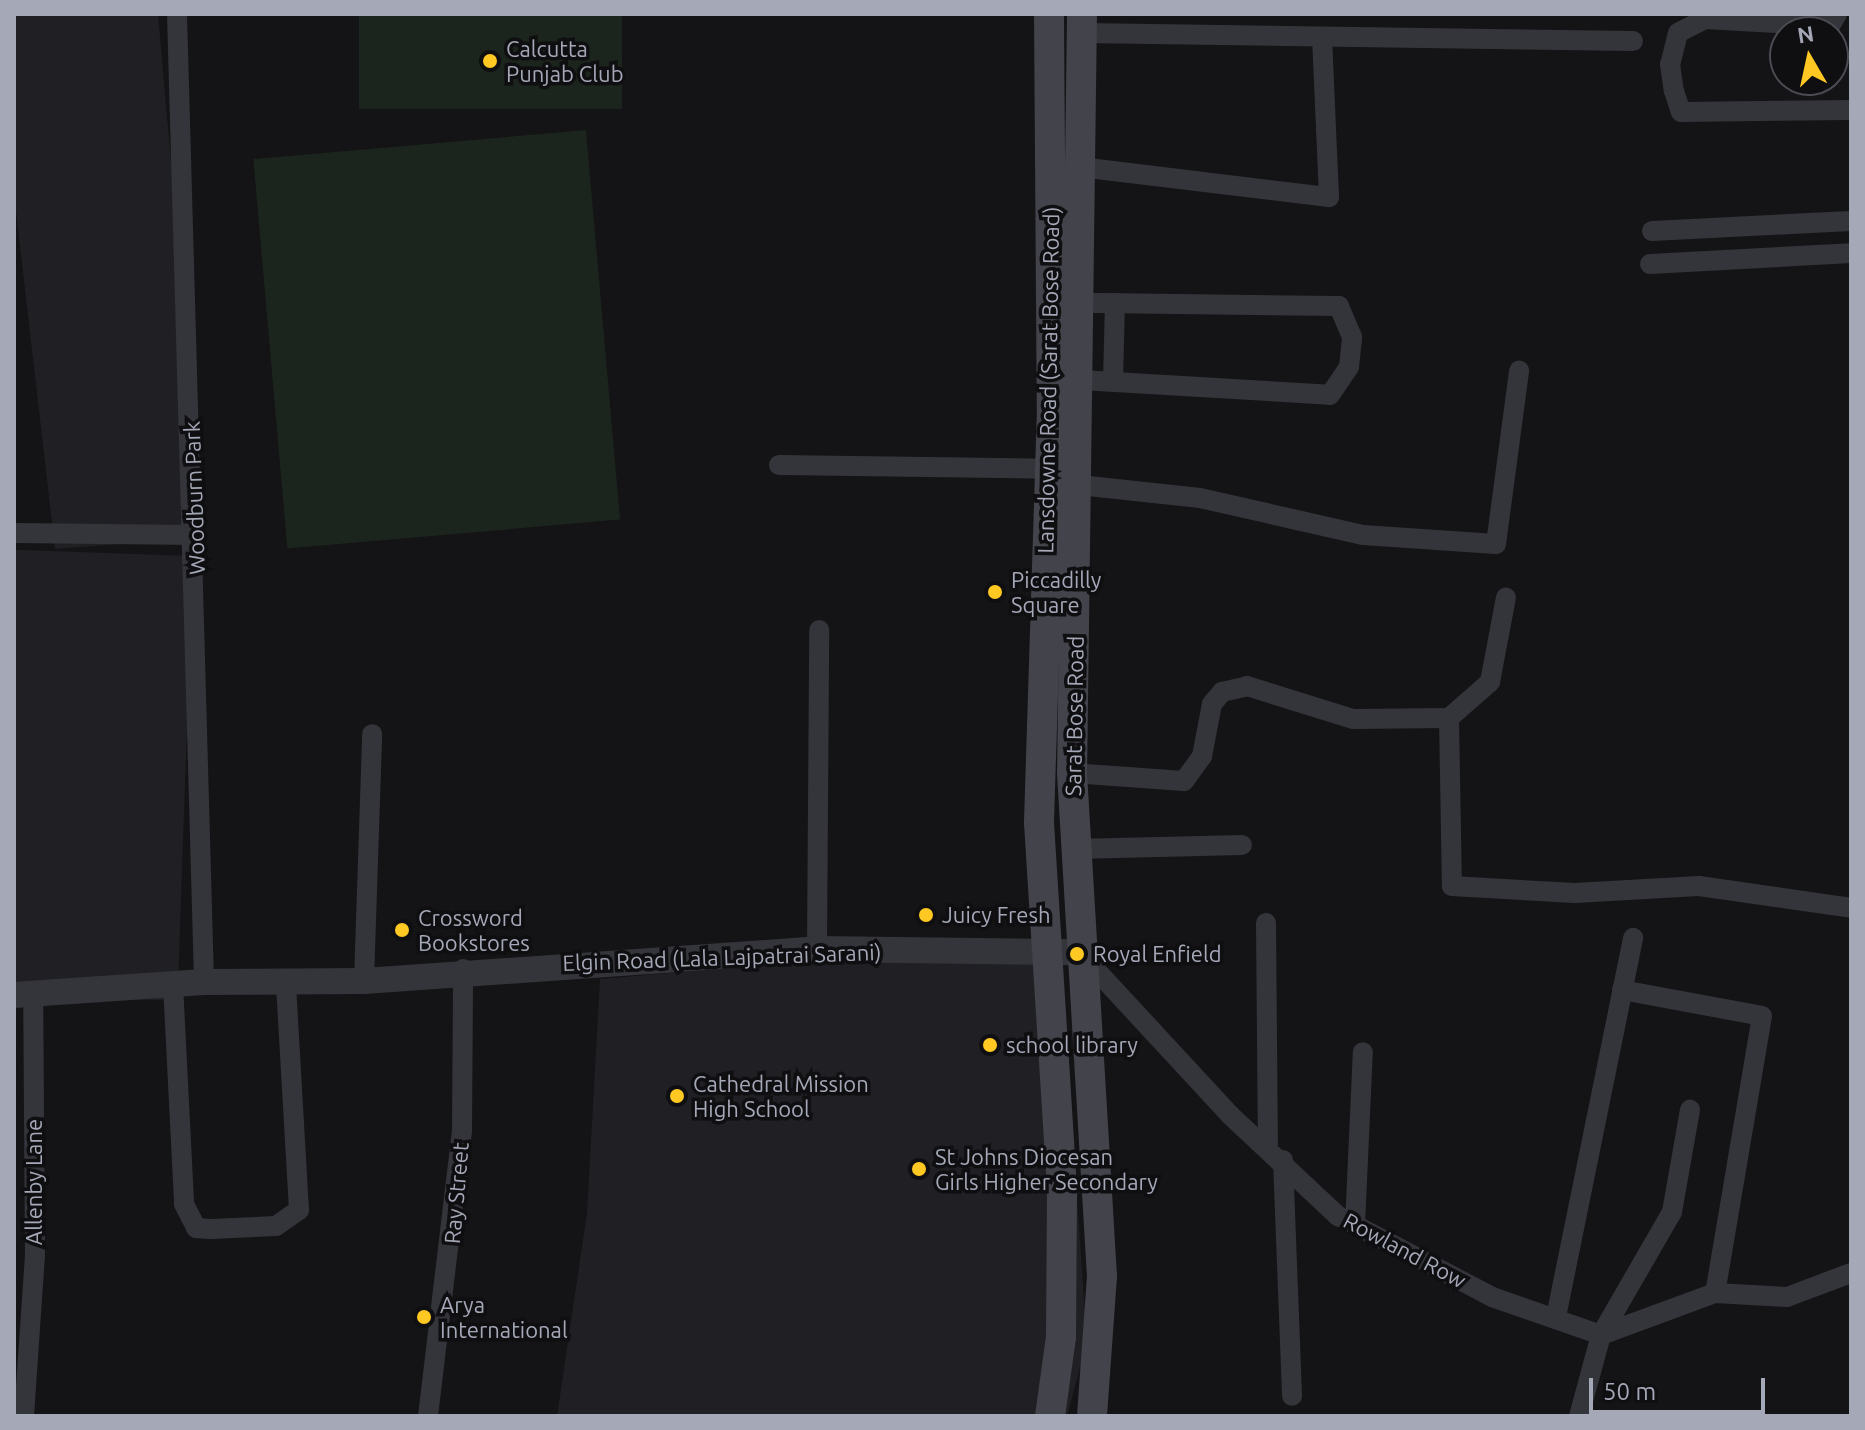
<!DOCTYPE html>
<html>
<head>
<meta charset="utf-8">
<style>
	body { margin:0 }
	#map { position:relative; width:1865px; height:1430px; overflow:hidden; background:#141315; font-family:Ubuntu,sans-serif }
	div>[style] { position:absolute }
	.built>* { inset:0; background:#201f23; transform-origin:0 0 }
	.green>* { inset:0; background:#1b241d; transform-origin:0 0 }
	.minor>* { height:20px; margin:-10px; padding:0 10px; transform-origin:10px; border-radius:10px; background:#34353b }
	.tertiary>* { height:26px; margin:-13px; padding:0 13px; transform-origin:13px; border-radius:13px; background:#34353b }
	.secondary>* { height:30px; margin:-15px; padding:0 15px; transform-origin:15px; border-radius:15px; background:#42434b }
	.dots>* { width:22px; height:22px; translate:-50% -50%; box-sizing:border-box; border:4px solid #0f0e10; border-radius:50% }
	span { translate:-50% -50%; white-space:nowrap; text-align:center; line-height:1.15; -webkit-text-stroke:7px #0f0e10; paint-order:stroke }
	.poi-label { font-size:22px; color:#a4a8b7 }
	.left { translate:0 -50%; text-align:left }
	.street-label { font-size:22px; color:#a4a8b7 }
	.frame { position:absolute; inset:0; border:16px solid #a4a8b7; pointer-events:none }
	.north { position:absolute; left:1769px; top:16px; width:80px; height:80px; box-sizing:border-box; background:#0f0e10; border:2px solid #4b4c53; border-radius:50%; rotate:351deg; font-size:22px; font-weight:700; line-height:32px; text-align:center; color:#a4a8b7 }
	.north::after { content:''; display:block; margin:auto; width:28px; height:36px; background:#ffc822; clip-path:polygon(50% 0,100% 100%,50% 72%,0 100%) }
	.scale { position:absolute; left:1589px; top:1378px; width:176px; height:36px; box-sizing:border-box; border:4px solid #a4a8b7; border-top:0; padding-left:10px; font-size:24px; line-height:28px; white-space:nowrap; color:#a4a8b7; -webkit-text-stroke:6px #0f0e10; paint-order:stroke }
</style>
</head>
<body>
<div id="map">
	<div class="built">
		<i style="clip-path:polygon(14px 14px,158px 14px,204px 538px,55px 549px,14px 194px)"></i>
		<i style="left:193px;top:556px;width:445px;height:179px;rotate:92deg"></i>
		<i style="clip-path:polygon(1059px 940px,1087px 1342px,1067px 1416px,557px 1416px,587px 1213px,600px 979px)"></i>
	</div>
	<div class="green">
		<i style="left:359px;top:14px;width:263px;height:95px"></i>
		<i style="left:586px;top:130px;width:391px;height:334px;rotate:85deg"></i>
	</div>
	<div class="minor">
		<i style="left:177px;top:14px;width:968px;rotate:88.4deg"></i>
		<i style="left:1837px;top:14px;width:14px;rotate:120deg"></i>
		<i style="left:1830px;top:26px;width:125px;rotate:-176.8deg"></i>
		<i style="left:1705px;top:19px;width:30px;rotate:153deg"></i>
		<i style="left:1678px;top:33px;width:32px;rotate:104deg"></i>
		<i style="left:1670px;top:64px;width:27px;rotate:82deg"></i>
		<i style="left:1674px;top:91px;width:22px;rotate:72deg"></i>
		<i style="left:1681px;top:112px;width:170px;rotate:-0.7deg"></i>
		<i style="left:1082px;top:33px;width:551px;rotate:0.83deg"></i>
		<i style="left:1080px;top:167px;width:251px;rotate:6.9deg"></i>
		<i style="left:1329px;top:197px;width:158px;rotate:-92.5deg"></i>
		<i style="left:1652px;top:231px;width:199px;rotate:-2.9deg"></i>
		<i style="left:1650px;top:264px;width:201px;rotate:-3.1deg"></i>
		<i style="left:1081px;top:380px;width:249px;rotate:3.4deg"></i>
		<i style="left:1330px;top:395px;width:34px;rotate:-56deg"></i>
		<i style="left:1349px;top:367px;width:30px;rotate:-84deg"></i>
		<i style="left:1352px;top:337px;width:34px;rotate:-113deg"></i>
		<i style="left:1339px;top:306px;width:258px;rotate:-179.3deg"></i>
		<i style="left:1113px;top:380px;width:77px;rotate:-88.5deg"></i>
		<i style="left:779px;top:465px;width:270px;rotate:0.8deg"></i>
		<i style="left:1079px;top:485px;width:122px;rotate:6.1deg"></i>
		<i style="left:1200px;top:498px;width:167px;rotate:12.8deg"></i>
		<i style="left:1363px;top:535px;width:133px;rotate:3.9deg"></i>
		<i style="left:1496px;top:544px;width:175px;rotate:-82.4deg"></i>
		<i style="left:14px;top:533px;width:182px;rotate:0.6deg"></i>
		<i style="left:1449px;top:718px;width:168px;rotate:89deg"></i>
		<i style="left:1452px;top:886px;width:123px;rotate:3.3deg"></i>
		<i style="left:1575px;top:893px;width:124px;rotate:-3.2deg"></i>
		<i style="left:1699px;top:886px;width:154px;rotate:8.2deg"></i>
		<i style="left:1072px;top:773px;width:112px;rotate:4.1deg"></i>
		<i style="left:1184px;top:781px;width:31px;rotate:-54deg"></i>
		<i style="left:1202px;top:756px;width:53px;rotate:-79.1deg"></i>
		<i style="left:1212px;top:704px;width:16px;rotate:-50deg"></i>
		<i style="left:1222px;top:692px;width:26px;rotate:-13deg"></i>
		<i style="left:1247px;top:686px;width:111px;rotate:17.3deg"></i>
		<i style="left:1353px;top:719px;width:96px;rotate:-0.6deg"></i>
		<i style="left:1449px;top:718px;width:55px;rotate:-41.3deg"></i>
		<i style="left:1490px;top:682px;width:86px;rotate:-79.3deg"></i>
		<i style="left:1075px;top:849px;width:167px;rotate:-1.4deg"></i>
		<i style="left:1266px;top:923px;width:221px;rotate:89.5deg"></i>
		<i style="left:817px;top:949px;width:319px;rotate:-89.6deg"></i>
		<i style="left:1082px;top:955px;width:218px;rotate:47.2deg"></i>
		<i style="left:1230px;top:1115px;width:148px;rotate:43.1deg"></i>
		<i style="left:1338px;top:1216px;width:174px;rotate:27.7deg"></i>
		<i style="left:1492px;top:1297px;width:115px;rotate:19.2deg"></i>
		<i style="left:1601px;top:1335px;width:121px;rotate:-20.2deg"></i>
		<i style="left:1715px;top:1293px;width:72px;rotate:3.2deg"></i>
		<i style="left:1787px;top:1297px;width:68px;rotate:-20.6deg"></i>
		<i style="left:364px;top:981px;width:247px;rotate:-88.1deg"></i>
		<i style="left:173px;top:984px;width:220px;rotate:87.1deg"></i>
		<i style="left:184px;top:1204px;width:27px;rotate:63deg"></i>
		<i style="left:196px;top:1228px;width:15px;rotate:4deg"></i>
		<i style="left:211px;top:1229px;width:65px;rotate:-2.6deg"></i>
		<i style="left:276px;top:1226px;width:28px;rotate:-35deg"></i>
		<i style="left:299px;top:1210px;width:228px;rotate:-93.3deg"></i>
		<i style="left:1622px;top:990px;width:142px;rotate:10.5deg"></i>
		<i style="left:1762px;top:1016px;width:281px;rotate:99.6deg"></i>
		<i style="left:1283px;top:1160px;width:236px;rotate:87.8deg"></i>
		<i style="left:1355px;top:1225px;width:173px;rotate:-87.4deg"></i>
		<i style="left:1556px;top:1317px;width:387px;rotate:-78.5deg"></i>
		<i style="left:24px;top:1416px;width:160px;rotate:-86.1deg"></i>
		<i style="left:35px;top:1256px;width:261px;rotate:-90.4deg"></i>
		<i style="left:428px;top:1416px;width:288px;rotate:-83.2deg"></i>
		<i style="left:462px;top:1130px;width:161px;rotate:-89.6deg"></i>
		<i style="left:1579px;top:1416px;width:84px;rotate:-74.8deg"></i>
		<i style="left:1601px;top:1335px;width:142px;rotate:-60deg"></i>
		<i style="left:1672px;top:1212px;width:104px;rotate:-80deg"></i>
	</div>
	<div class="tertiary">
		<i style="left:14px;top:995px;width:190px;rotate:-3.9deg"></i>
		<i style="left:204px;top:982px;width:160px;rotate:-0.4deg"></i>
		<i style="left:364px;top:981px;width:454px;rotate:-4deg"></i>
		<i style="left:817px;top:949px;width:263px;rotate:0.7deg"></i>
	</div>
	<div class="secondary">
		<i style="left:1049px;top:14px;width:394px;rotate:89.6deg"></i>
		<i style="left:1052px;top:408px;width:415px;rotate:91.8deg"></i>
		<i style="left:1039px;top:823px;width:371px;rotate:86.4deg"></i>
		<i style="left:1062px;top:1193px;width:144px;rotate:90.4deg"></i>
		<i style="left:1061px;top:1337px;width:80px;rotate:97.9deg"></i>
		<i style="left:1082px;top:14px;width:759px;rotate:90.75deg"></i>
		<i style="left:1072px;top:773px;width:504px;rotate:86.59deg"></i>
		<i style="left:1102px;top:1276px;width:140px;rotate:94.1deg"></i>
	</div>
	<div class="dots">
		<i style="left:490px;top:61px;background:#ffc822"></i>
		<i style="left:995px;top:592px;background:#ffc822"></i>
		<i style="left:926px;top:915px;background:#ffc822"></i>
		<i style="left:402px;top:930px;background:#ffc822"></i>
		<i style="left:1077px;top:954px;background:#ffc822"></i>
		<i style="left:990px;top:1045px;background:#ffc822"></i>
		<i style="left:677px;top:1096px;background:#ffc822"></i>
		<i style="left:919px;top:1169px;background:#ffc822"></i>
		<i style="left:424px;top:1317px;background:#ffc822"></i>
	</div>
	<div class="poi-label">
		<span class="left" style="left:506px;top:61px">Calcutta<br>Punjab Club</span>
		<span class="left" style="left:1011px;top:592px">Piccadilly<br>Square</span>
		<span class="left" style="left:942px;top:915px">Juicy Fresh</span>
		<span class="left" style="left:418px;top:930px">Crossword<br>Bookstores</span>
		<span class="left" style="left:1093px;top:954px">Royal Enfield</span>
		<span class="left" style="left:1006px;top:1045px">school library</span>
		<span class="left" style="left:693px;top:1096px">Cathedral Mission<br>High School</span>
		<span class="left" style="left:935px;top:1169px">St Johns Diocesan<br>Girls Higher Secondary</span>
		<span class="left" style="left:440px;top:1317px">Arya<br>International</span>
	</div>
	<div class="street-label">
		<span style="left:1048px;top:380px;rotate:-89deg">Lansdowne Road (Sarat Bose Road)</span>
		<span style="left:194px;top:498px;rotate:-92deg">Woodburn Park</span>
		<span style="left:1074px;top:716px;rotate:-89deg">Sarat Bose Road</span>
		<span style="left:722px;top:957px;rotate:-2deg">Elgin Road (Lala Lajpatrai Sarani)</span>
		<span style="left:34px;top:1182px;rotate:-90deg">Allenby Lane</span>
		<span style="left:456px;top:1193px;rotate:-85deg">Ray Street</span>
		<span style="left:1405px;top:1250px;rotate:28deg">Rowland Row</span>
	</div>
	<div class="frame"></div>
	<div class="north">N</div>
	<div class="scale">50 m</div>
</div>
</body>
</html>
